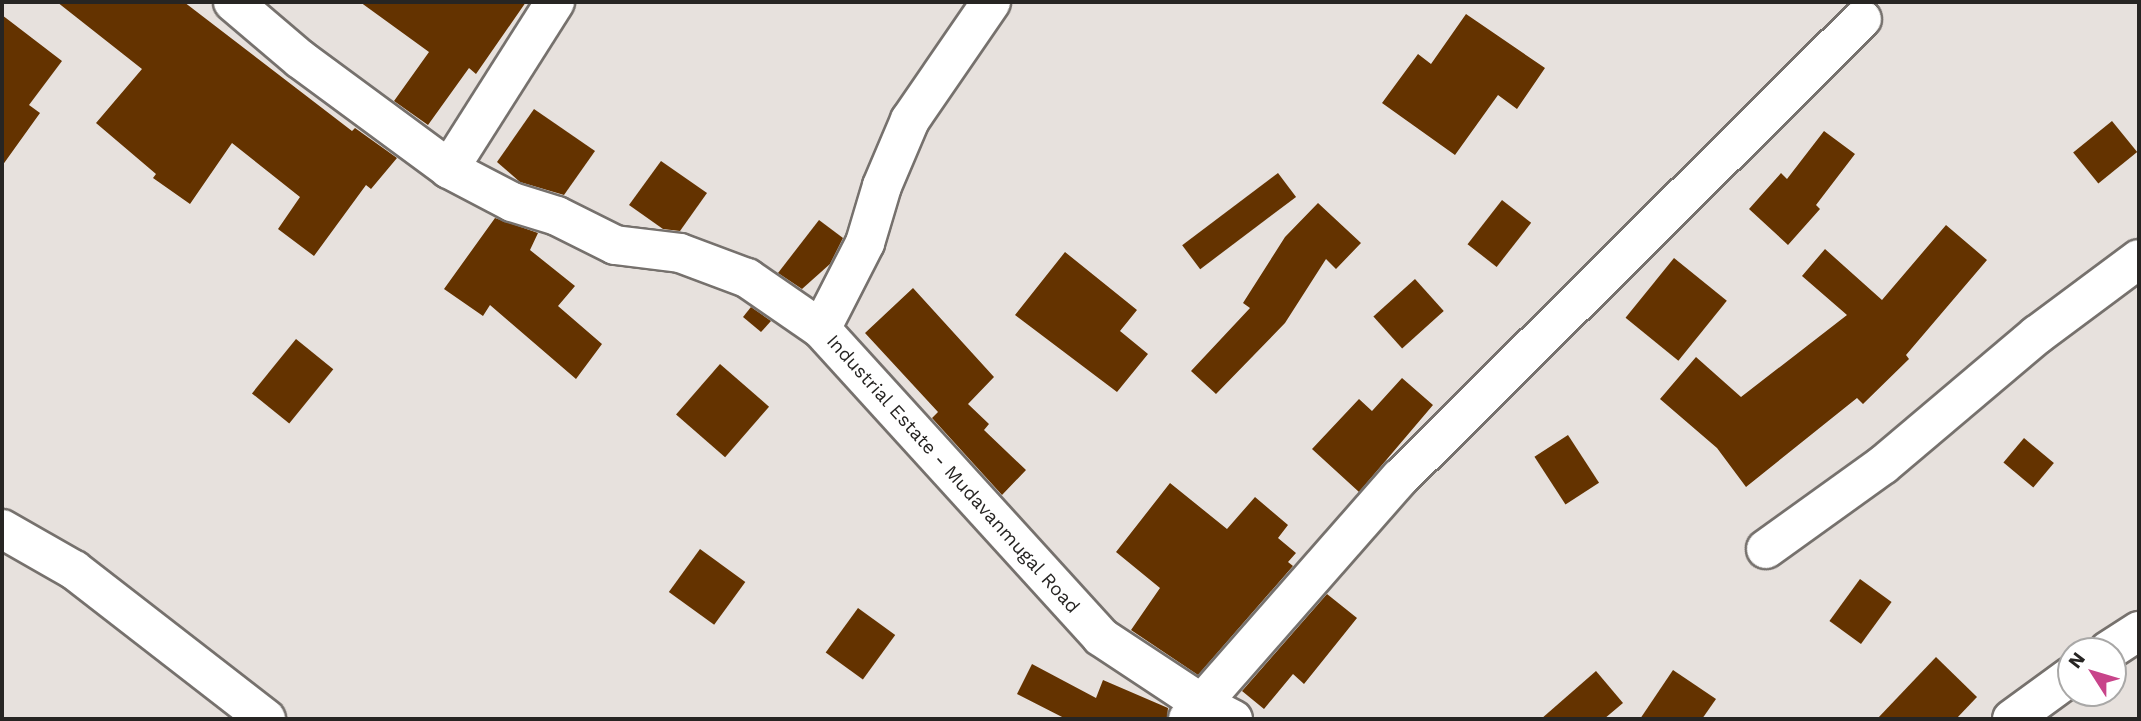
<!DOCTYPE html>
<html>
<head>
<meta charset="utf-8">
<style>
	body { margin:0 }
	#map { position:relative; width:2141px; height:721px; overflow:hidden; background:#e7e1dd; font-family:"Work Sans",sans-serif }
	div>[style] { position:absolute }
	.building>* { inset:0; background:#643300; transform-origin:0 0 }
	.roads { filter:drop-shadow(2px 0 #76716d) drop-shadow(-2px 0 #76716d) drop-shadow(0 2px #76716d) drop-shadow(0 -2px #76716d) }
	.minor>* { height:38px; margin:-19px; padding:0 19px; transform-origin:19px; border-radius:19px; background:#fff }
	.tertiary>* { height:38px; margin:-19px; padding:0 19px; transform-origin:19px; border-radius:19px; background:#fff }
	span { translate:-50% -50%; white-space:nowrap; text-align:center; line-height:1.15; -webkit-text-stroke:7px #fff; paint-order:stroke }
	.street-label { font-size:19px; color:#272523 }
	.frame { position:absolute; inset:0; border:4px solid #272523; pointer-events:none }
	.north { position:absolute; left:2057px; top:637px; width:70px; height:70px; box-sizing:border-box; background:#fff; border:2px solid #a9a8a7; border-radius:50%; rotate:307deg; font-size:19px; font-weight:700; line-height:28px; text-align:center; color:#272523 }
	.north::after { content:''; display:block; margin:auto; width:24px; height:32px; background:#c8448a; clip-path:polygon(50% 0,100% 100%,50% 72%,0 100%) }
</style>
</head>
<body>
<div id="map">
	<div class="building">
		<i style="clip-path:polygon(57px 2px,184px 2px,352px 131px,355px 128px,397px 158px,371px 189px,366px 185px,314px 256px,278px 229px,300px 197px,232px 143px,190px 204px,153px 178px,156px 174px,96px 123px,142px 69px)"></i>
		<i style="clip-path:polygon(360px 2px,526px 2px,476px 74px,469px 68px,428px 125px,394px 101px,429px 52px)"></i>
		<i style="clip-path:polygon(1466px 14px,1545px 68px,1517px 109px,1498px 95px,1455px 155px,1382px 103px,1418px 54px,1431px 64px)"></i>
		<i style="clip-path:polygon(2px 15px,62px 61px,29px 105px,40px 113px,2px 166px)"></i>
		<i style="clip-path:polygon(534px 109px,595px 151px,564px 195px,520px 182px,497px 162px)"></i>
		<i style="left:2112px;top:121px;width:40px;height:50px;rotate:51deg"></i>
		<i style="clip-path:polygon(1824px 131px,1855px 154px,1816px 205px,1820px 209px,1788px 245px,1749px 209px,1781px 173px,1787px 179px)"></i>
		<i style="clip-path:polygon(661px 161px,707px 193px,680px 231px,663px 229px,629px 205px)"></i>
		<i style="left:1278px;top:173px;width:30px;height:120px;rotate:53deg"></i>
		<i style="left:1502px;top:200px;width:37px;height:56px;rotate:38deg"></i>
		<i style="clip-path:polygon(1318px 203px,1361px 243px,1336px 269px,1326px 259px,1285px 323px,1216px 394px,1191px 371px,1250px 308px,1243px 303px,1285px 237px)"></i>
		<i style="clip-path:polygon(495px 218px,538px 233px,530px 250px,575px 286px,558px 306px,602px 344px,576px 379px,490px 305px,483px 316px,444px 289px)"></i>
		<i style="clip-path:polygon(819px 220px,843px 238px,830px 264px,802px 289px,778px 273px)"></i>
		<i style="clip-path:polygon(1946px 225px,1987px 260px,1906px 355px,1909px 359px,1863px 404px,1857px 398px,1746px 487px,1717px 448px,1660px 399px,1696px 357px,1741px 397px,1847px 315px,1802px 276px,1825px 249px,1882px 300px)"></i>
		<i style="clip-path:polygon(1065px 252px,1137px 310px,1120px 331px,1148px 354px,1117px 392px,1015px 315px)"></i>
		<i style="left:1674px;top:258px;width:68px;height:77px;rotate:39deg"></i>
		<i style="left:1415px;top:279px;width:43px;height:56px;rotate:48deg"></i>
		<i style="clip-path:polygon(913px 288px,994px 377px,968px 404px,989px 424px,984px 430px,1026px 470px,1002px 495px,932px 418px,938px 412px,865px 333px)"></i>
		<i style="clip-path:polygon(751px 307px,771px 321px,761px 332px,743px 317px)"></i>
		<i style="left:296px;top:339px;width:48px;height:70px;rotate:39deg"></i>
		<i style="left:720px;top:364px;width:65px;height:67px;rotate:41deg"></i>
		<i style="clip-path:polygon(1402px 378px,1433px 405px,1359px 492px,1312px 449px,1359px 399px,1372px 411px)"></i>
		<i style="left:1568px;top:435px;width:57px;height:40px;rotate:57deg"></i>
		<i style="left:2024px;top:438px;width:39px;height:32px;rotate:40deg"></i>
		<i style="clip-path:polygon(1170px 483px,1227px 529px,1255px 497px,1288px 525px,1278px 538px,1296px 553px,1288px 562px,1293px 566px,1198px 675px,1131px 630px,1160px 588px,1116px 552px)"></i>
		<i style="left:700px;top:549px;width:56px;height:53px;rotate:36deg"></i>
		<i style="left:1860px;top:579px;width:39px;height:52px;rotate:36deg"></i>
		<i style="clip-path:polygon(1327px 594px,1357px 618px,1304px 684px,1293px 674px,1264px 709px,1242px 691px)"></i>
		<i style="left:858px;top:608px;width:46px;height:55px;rotate:36deg"></i>
		<i style="clip-path:polygon(1936px 657px,1977px 697px,1956px 719px,1877px 719px)"></i>
		<i style="clip-path:polygon(1032px 664px,1096px 698px,1103px 680px,1168px 708px,1167px 719px,1066px 719px,1017px 694px)"></i>
		<i style="clip-path:polygon(1673px 670px,1716px 699px,1702px 719px,1640px 719px)"></i>
		<i style="clip-path:polygon(1596px 671px,1623px 703px,1604px 719px,1541px 719px)"></i>
	</div>
	<div class="roads">
		<div class="minor">
			<i style="left:449px;top:169px;width:198px;rotate:-57.6deg"></i>
			<i style="left:821px;top:329px;width:97px;rotate:-62.9deg"></i>
			<i style="left:865px;top:243px;width:59px;rotate:-73.4deg"></i>
			<i style="left:882px;top:186px;width:72px;rotate:-67deg"></i>
			<i style="left:910px;top:120px;width:143px;rotate:-55.5deg"></i>
			<i style="left:2px;top:529px;width:83px;rotate:29.7deg"></i>
			<i style="left:74px;top:570px;width:243px;rotate:37.8deg"></i>
			<i style="left:1766px;top:549px;width:144px;rotate:-35.7deg"></i>
			<i style="left:1883px;top:465px;width:202px;rotate:-40.2deg"></i>
			<i style="left:2037px;top:335px;width:127px;rotate:-36.7deg"></i>
			<i style="left:2108px;top:651px;width:37px;rotate:-33deg"></i>
			<i style="left:1188px;top:719px;width:321px;rotate:-48.7deg"></i>
			<i style="left:1400px;top:478px;width:651px;rotate:-44.81deg"></i>
			<i style="left:2012px;top:719px;width:73px;rotate:-36.1deg"></i>
		</div>
		<div class="tertiary">
			<i style="left:233px;top:2px;width:88px;rotate:40.4deg"></i>
			<i style="left:300px;top:59px;width:185px;rotate:36.4deg"></i>
			<i style="left:449px;top:169px;width:71px;rotate:27.6deg"></i>
			<i style="left:512px;top:202px;width:47px;rotate:17.3deg"></i>
			<i style="left:557px;top:216px;width:65px;rotate:26.6deg"></i>
			<i style="left:615px;top:245px;width:65px;rotate:7deg"></i>
			<i style="left:680px;top:253px;width:72px;rotate:20.5deg"></i>
			<i style="left:747px;top:278px;width:90px;rotate:34.6deg"></i>
			<i style="left:821px;top:329px;width:416px;rotate:47.7deg"></i>
			<i style="left:1101px;top:637px;width:120px;rotate:33.4deg"></i>
			<i style="left:1201px;top:703px;width:36px;rotate:27deg"></i>
		</div>
	</div>
	<div class="street-label">
		<span style="left:953px;top:474px;rotate:48deg">Industrial Estate - Mudavanmugal Road</span>
	</div>
	<div class="frame"></div>
	<div class="north">N</div>
</div>
</body>
</html>
